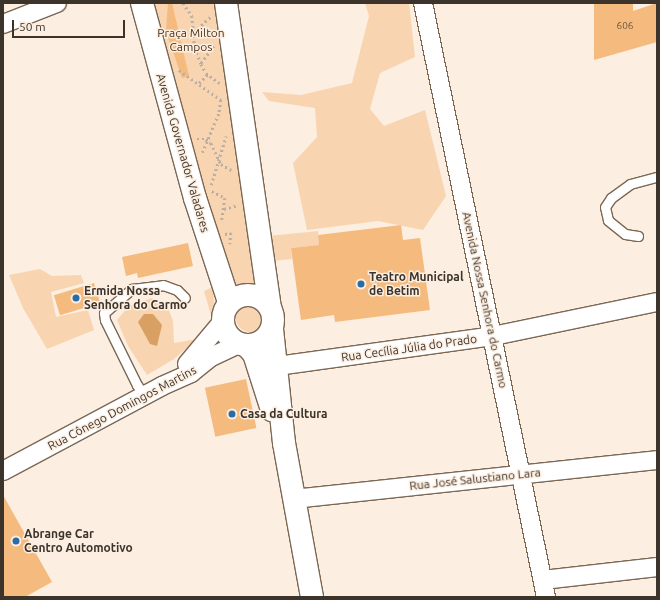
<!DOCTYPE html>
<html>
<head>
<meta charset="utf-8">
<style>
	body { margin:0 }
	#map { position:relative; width:660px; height:600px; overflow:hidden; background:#fceee1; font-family:Ubuntu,sans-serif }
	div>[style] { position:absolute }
	.green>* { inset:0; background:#f8d4b0 }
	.round { border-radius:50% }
	.water>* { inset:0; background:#d9a063 }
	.building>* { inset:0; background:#f5ba7d; transform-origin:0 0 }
	.path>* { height:2.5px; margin-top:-1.25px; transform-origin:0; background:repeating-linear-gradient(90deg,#baaea2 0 2px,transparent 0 5px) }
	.roads { filter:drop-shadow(1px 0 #7a6754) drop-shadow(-1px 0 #7a6754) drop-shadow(0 1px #7a6754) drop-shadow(0 -1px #7a6754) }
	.service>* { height:9px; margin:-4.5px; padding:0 4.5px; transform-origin:4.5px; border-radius:4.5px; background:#fff }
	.minor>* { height:18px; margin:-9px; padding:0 9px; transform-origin:9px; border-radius:9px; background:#fff }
	.tertiary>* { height:22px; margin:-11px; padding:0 11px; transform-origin:11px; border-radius:11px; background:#fff }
	.tertiary>.ring { margin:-11px; padding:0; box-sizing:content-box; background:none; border:22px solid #fff; border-radius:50% }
	.dots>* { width:11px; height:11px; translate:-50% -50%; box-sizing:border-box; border:2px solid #fceee1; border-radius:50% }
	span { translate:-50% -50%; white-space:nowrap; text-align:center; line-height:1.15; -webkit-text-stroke:3px #fceee1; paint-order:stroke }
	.number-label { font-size:10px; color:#6a5640 }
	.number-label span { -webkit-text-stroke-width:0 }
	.park-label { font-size:12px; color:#4c3419 }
	.street-label { font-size:12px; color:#3c342b }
	.poi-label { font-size:12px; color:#3c342b; font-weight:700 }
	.left { translate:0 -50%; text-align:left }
	.frame { position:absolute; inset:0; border:4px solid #3c342b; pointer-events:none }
	.scale { position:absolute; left:12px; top:20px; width:113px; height:18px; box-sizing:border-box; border:2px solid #3c342b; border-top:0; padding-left:5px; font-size:12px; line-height:14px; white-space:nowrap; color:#3c342b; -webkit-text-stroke:3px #fceee1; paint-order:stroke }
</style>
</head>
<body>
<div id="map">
	<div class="green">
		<i style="clip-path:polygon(143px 3px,222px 3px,263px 293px,252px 288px,237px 289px,230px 293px)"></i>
		<i style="clip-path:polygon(365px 3px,409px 3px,415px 57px,380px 73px,370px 109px,384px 126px,425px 110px,446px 196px,423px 230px,378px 221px,307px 230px,293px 163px,317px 137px,315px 108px,269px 101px,262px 92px,301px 95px,352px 83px,369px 16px)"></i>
		<i style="clip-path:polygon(318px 231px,319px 245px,291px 248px,292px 259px,272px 261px,269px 236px)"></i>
		<i style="clip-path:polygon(40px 269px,52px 276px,81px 275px,84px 283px,51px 292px,56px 317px,88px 310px,94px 330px,47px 349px,23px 308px,9px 275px)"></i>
		<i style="clip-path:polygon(213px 287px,214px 303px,211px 315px,204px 291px)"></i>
		<i style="clip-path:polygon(152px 298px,167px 305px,173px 321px,174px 343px,197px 339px,174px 359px,147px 375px,128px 346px,117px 320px,129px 306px)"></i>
		<i class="round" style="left:236px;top:304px;width:28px;height:28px"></i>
	</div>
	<div class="water">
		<i style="clip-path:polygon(144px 314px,153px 314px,162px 325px,157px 346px,150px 344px,138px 322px)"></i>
	</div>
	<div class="building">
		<i style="clip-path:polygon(168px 3px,172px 3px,189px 76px,182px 78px,166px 31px)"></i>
		<i style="clip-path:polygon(594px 3px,633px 3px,633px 11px,657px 3px,657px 42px,594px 60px)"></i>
		<i style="clip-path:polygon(401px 225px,403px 240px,420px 238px,430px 310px,335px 322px,334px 315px,301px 320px,291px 248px,319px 245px,318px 235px)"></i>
		<i style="clip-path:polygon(188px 243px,193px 266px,138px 278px,137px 273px,126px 276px,122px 257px)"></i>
		<i style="left:94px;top:283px;width:21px;height:42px;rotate:73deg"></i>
		<i style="left:246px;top:379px;width:50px;height:42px;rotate:78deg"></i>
		<i style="clip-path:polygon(3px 495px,52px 582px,25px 597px,3px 597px)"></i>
	</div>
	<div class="path">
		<i style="left:183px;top:3px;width:16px;rotate:55deg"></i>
		<i style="left:192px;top:16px;width:32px;rotate:85deg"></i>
		<i style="left:195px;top:48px;width:17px;rotate:69deg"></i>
		<i style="left:201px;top:64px;width:10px;rotate:61deg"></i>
		<i style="left:206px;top:73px;width:17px;rotate:36deg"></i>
		<i style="left:194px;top:32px;width:22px;rotate:-43deg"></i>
		<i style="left:201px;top:63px;width:21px;rotate:-53deg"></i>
		<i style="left:179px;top:70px;width:52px;rotate:35.5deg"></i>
		<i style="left:221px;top:100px;width:14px;rotate:98deg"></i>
		<i style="left:219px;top:114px;width:43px;rotate:113deg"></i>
		<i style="left:199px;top:83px;width:13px;rotate:-45deg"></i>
		<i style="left:197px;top:139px;width:9px"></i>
		<i style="left:206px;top:139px;width:6px;rotate:39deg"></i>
		<i style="left:211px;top:143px;width:23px;rotate:65deg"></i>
		<i style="left:221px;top:164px;width:14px;rotate:30deg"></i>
		<i style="left:211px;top:185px;width:51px;rotate:-73deg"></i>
		<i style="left:212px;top:191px;width:15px;rotate:28deg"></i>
		<i style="left:225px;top:198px;width:22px;rotate:98deg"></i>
		<i style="left:224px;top:209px;width:15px;rotate:-16deg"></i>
		<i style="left:225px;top:234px;width:6px;rotate:-9deg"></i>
		<i style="left:231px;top:233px;width:11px;rotate:95deg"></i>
	</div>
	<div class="roads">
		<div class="service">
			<i style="left:638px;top:236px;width:13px;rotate:-171deg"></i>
			<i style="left:625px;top:234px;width:22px;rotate:-141deg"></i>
			<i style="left:608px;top:220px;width:13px;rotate:-103deg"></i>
			<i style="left:605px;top:207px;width:11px;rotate:-56deg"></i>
			<i style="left:611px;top:198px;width:24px;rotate:-36deg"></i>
			<i style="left:630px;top:184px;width:28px;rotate:-15deg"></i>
			<i style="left:146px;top:397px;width:15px;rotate:-127deg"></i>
			<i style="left:137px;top:385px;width:72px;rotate:-116.2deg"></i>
			<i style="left:105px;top:320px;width:7px;rotate:-98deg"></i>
			<i style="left:104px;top:313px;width:37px;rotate:-41deg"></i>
			<i style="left:132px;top:289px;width:31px;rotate:-7deg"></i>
			<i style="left:163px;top:285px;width:15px;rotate:20deg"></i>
			<i style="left:177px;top:290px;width:11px;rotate:45deg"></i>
		</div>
		<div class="minor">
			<i style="left:423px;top:3px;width:607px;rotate:78.3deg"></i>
			<i style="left:3px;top:24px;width:58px;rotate:-21.3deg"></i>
			<i style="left:187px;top:364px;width:56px;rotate:-50.1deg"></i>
			<i style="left:277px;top:366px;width:218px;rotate:-7.9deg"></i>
			<i style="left:493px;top:336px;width:167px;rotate:-11.7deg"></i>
			<i style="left:3px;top:471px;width:180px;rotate:-28.1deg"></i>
			<i style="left:162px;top:386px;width:32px;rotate:-24deg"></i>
			<i style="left:191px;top:373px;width:26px;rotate:-39deg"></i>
			<i style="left:211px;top:357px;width:31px;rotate:-25deg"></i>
			<i style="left:293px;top:499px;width:366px;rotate:-6.1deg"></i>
			<i style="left:543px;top:580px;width:115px;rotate:-6.5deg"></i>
		</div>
		<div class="tertiary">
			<i style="left:142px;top:3px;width:202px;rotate:74.8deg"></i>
			<i style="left:195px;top:198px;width:109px;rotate:71.9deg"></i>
			<i style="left:226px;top:3px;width:307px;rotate:81.8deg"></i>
			<i class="ring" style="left:223px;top:295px;width:28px;height:28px"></i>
			<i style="left:272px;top:329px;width:115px;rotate:84deg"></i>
			<i style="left:284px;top:443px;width:157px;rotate:79.7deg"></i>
			<i style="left:247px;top:346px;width:11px;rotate:49deg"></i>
			<i style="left:254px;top:354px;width:59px;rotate:72.2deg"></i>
		</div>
	</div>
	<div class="dots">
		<i style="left:361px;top:284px;background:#2b6da2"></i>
		<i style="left:76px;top:298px;background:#2b6da2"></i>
		<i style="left:232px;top:414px;background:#2b6da2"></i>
		<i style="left:16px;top:541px;background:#2b6da2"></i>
	</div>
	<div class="number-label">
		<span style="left:625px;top:26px">606</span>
	</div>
	<div class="park-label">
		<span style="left:191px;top:40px">Praça Milton<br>Campos</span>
	</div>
	<div class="street-label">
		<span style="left:183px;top:153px;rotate:74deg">Avenida Governador Valadares</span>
		<span style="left:485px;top:300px;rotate:78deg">Avenida Nossa Senhora do Carmo</span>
		<span style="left:409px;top:348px;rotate:-8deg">Rua Cecília Júlia do Prado</span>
		<span style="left:122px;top:408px;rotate:-28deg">Rua Cônego Domingos Martins</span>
		<span style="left:475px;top:479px;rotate:-6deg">Rua José Salustiano Lara</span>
	</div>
	<div class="poi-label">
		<span class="left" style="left:369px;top:284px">Teatro Municipal<br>de Betim</span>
		<span class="left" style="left:84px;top:298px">Ermida Nossa<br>Senhora do Carmo</span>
		<span class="left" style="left:240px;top:414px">Casa da Cultura</span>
		<span class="left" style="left:24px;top:541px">Abrange Car<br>Centro Automotivo</span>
	</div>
	<div class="frame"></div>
	<div class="scale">50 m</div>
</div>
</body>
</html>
